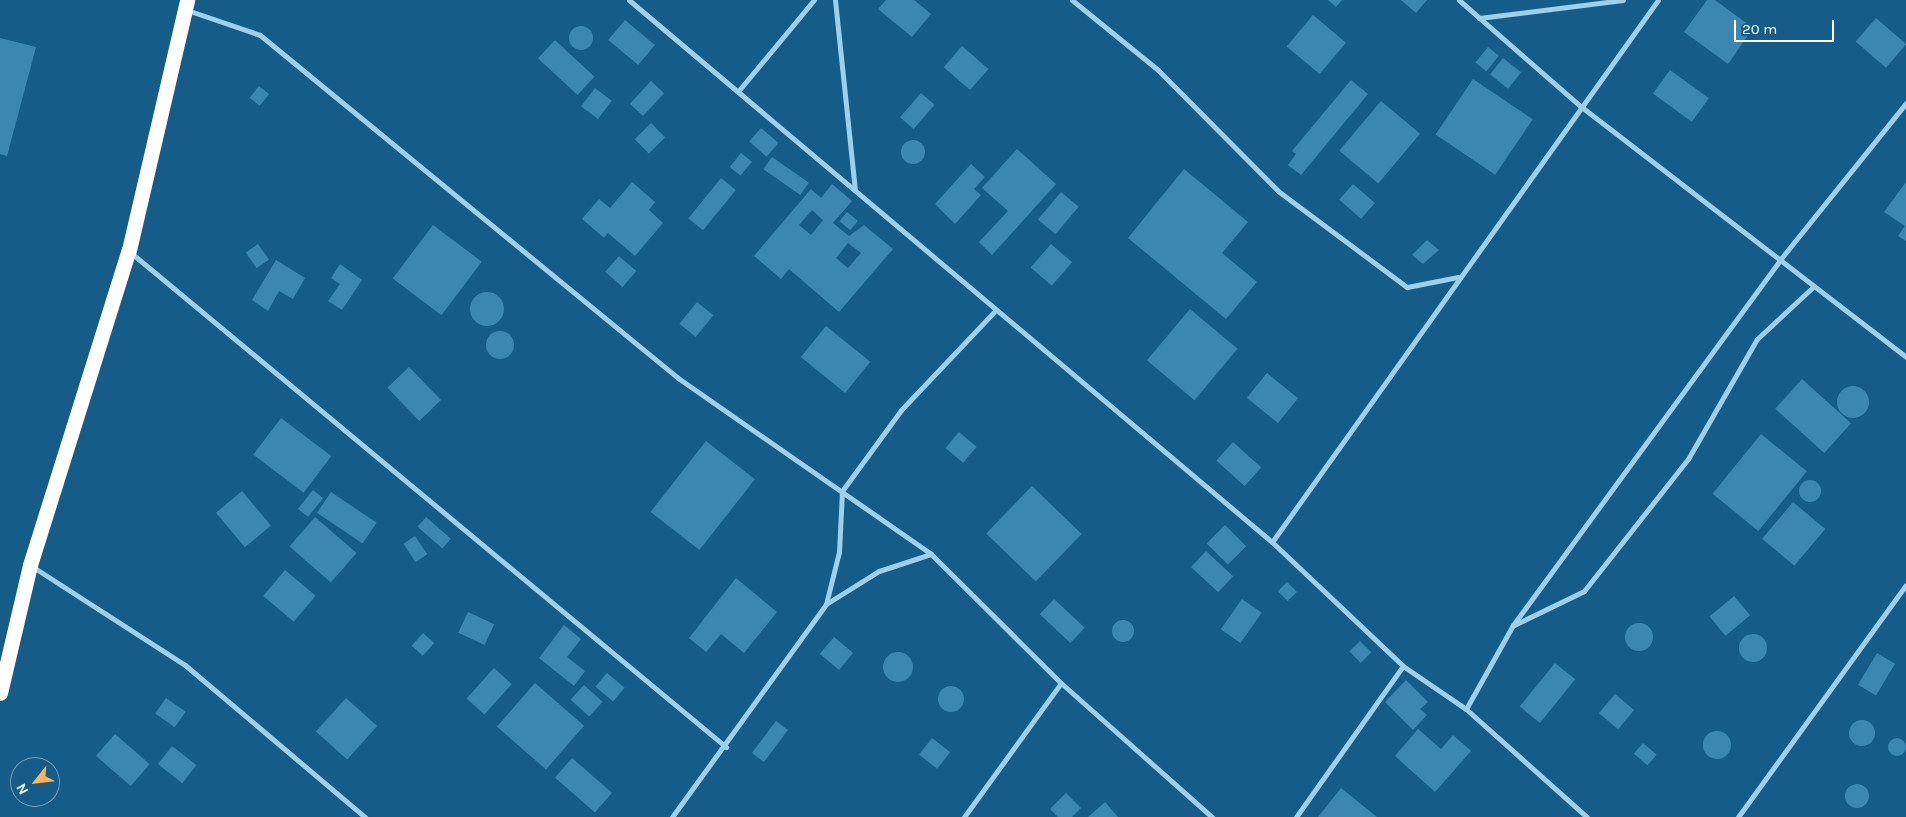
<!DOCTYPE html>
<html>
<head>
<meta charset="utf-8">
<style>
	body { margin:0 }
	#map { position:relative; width:1906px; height:817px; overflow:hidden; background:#155c89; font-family:Karla,sans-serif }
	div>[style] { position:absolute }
	.building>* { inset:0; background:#3d86b2; transform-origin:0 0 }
	.round { border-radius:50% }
	.street>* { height:5px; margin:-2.5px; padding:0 2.5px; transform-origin:2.5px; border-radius:2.5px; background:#9cd0ef }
	.highway>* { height:15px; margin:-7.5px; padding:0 7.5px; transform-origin:7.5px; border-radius:7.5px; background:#fff }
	span { translate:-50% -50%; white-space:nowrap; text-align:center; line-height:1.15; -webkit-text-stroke:5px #155c89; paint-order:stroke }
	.north { position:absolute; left:10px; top:757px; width:50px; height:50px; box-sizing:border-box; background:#155c89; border:1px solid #739db8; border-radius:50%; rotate:241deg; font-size:14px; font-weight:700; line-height:20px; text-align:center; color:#fff }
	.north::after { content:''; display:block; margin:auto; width:18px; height:22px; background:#ffb25a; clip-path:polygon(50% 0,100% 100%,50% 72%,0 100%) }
	.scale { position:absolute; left:1734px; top:20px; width:100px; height:22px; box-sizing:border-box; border:2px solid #fff; border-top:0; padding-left:6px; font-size:15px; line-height:18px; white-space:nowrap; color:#fff; -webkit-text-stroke:4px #155c89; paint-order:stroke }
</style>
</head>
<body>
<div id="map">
	<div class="building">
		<i style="clip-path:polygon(886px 0,914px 0,931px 14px,912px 37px,878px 9px)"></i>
		<i style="clip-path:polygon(1328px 0,1342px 0,1336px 7px)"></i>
		<i style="clip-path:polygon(1401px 0,1427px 0,1416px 13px)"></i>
		<i style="clip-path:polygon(1707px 0,1715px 0,1753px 28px,1728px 64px,1684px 32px)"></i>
		<i style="left:1313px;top:15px;width:43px;height:41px;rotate:40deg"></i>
		<i style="left:1876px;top:18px;width:40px;height:31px;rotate:41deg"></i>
		<i style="left:625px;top:20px;width:39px;height:26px;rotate:40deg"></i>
		<i class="round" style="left:569px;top:26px;width:24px;height:24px"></i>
		<i style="clip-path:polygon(0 38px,36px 47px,7px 156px,0 154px)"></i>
		<i style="left:555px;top:40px;width:54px;height:25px;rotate:43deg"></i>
		<i style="left:962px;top:46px;width:35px;height:28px;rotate:41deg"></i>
		<i style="left:1488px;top:47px;width:14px;height:20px;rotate:39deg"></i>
		<i style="left:1503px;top:58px;width:23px;height:21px;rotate:38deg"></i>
		<i style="left:1670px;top:70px;width:48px;height:29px;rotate:36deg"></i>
		<i style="left:1473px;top:79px;width:72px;height:67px;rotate:34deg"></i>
		<i style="clip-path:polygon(1351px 80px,1368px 94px,1301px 175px,1288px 165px,1296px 154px,1292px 151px)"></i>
		<i style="left:651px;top:81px;width:18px;height:31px;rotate:43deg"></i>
		<i style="left:259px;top:86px;width:13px;height:15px;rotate:39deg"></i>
		<i style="left:595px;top:88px;width:21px;height:23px;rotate:37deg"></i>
		<i style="left:921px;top:93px;width:18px;height:32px;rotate:41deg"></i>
		<i style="left:1381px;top:101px;width:51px;height:65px;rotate:40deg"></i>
		<i style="left:651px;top:123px;width:20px;height:23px;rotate:45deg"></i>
		<i style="left:761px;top:128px;width:23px;height:18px;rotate:41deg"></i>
		<i class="round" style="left:901px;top:140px;width:24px;height:24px"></i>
		<i style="clip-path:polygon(1017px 149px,1056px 184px,992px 255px,979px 242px,1008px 211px,982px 188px)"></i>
		<i style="left:741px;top:153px;width:14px;height:18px;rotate:39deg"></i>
		<i style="left:772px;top:157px;width:45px;height:15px;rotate:35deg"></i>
		<i style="clip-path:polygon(971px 164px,985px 177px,974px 189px,981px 195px,955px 224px,935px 204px)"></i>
		<i style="clip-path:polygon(1184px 169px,1248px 222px,1222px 253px,1257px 282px,1226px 319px,1128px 238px)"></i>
		<i style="left:721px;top:178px;width:19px;height:52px;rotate:39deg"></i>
		<i style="clip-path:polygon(632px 182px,655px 202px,649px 210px,663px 223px,635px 256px,608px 233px,604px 238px,582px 219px,599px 199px,610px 208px)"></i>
		<i style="clip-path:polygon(1906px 182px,1906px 241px,1898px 236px,1905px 226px,1884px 212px)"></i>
		<i style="clip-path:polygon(evenodd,832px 184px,852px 201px,833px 223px,849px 236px,864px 225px,893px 249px,839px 312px,789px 269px,781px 279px,754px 256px,811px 189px,821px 198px,832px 184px,812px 210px,823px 220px,811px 235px,799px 225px,812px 210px,832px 184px,848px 243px,861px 253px,848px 268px,836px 258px,848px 243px)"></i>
		<i style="left:1353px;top:184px;width:29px;height:21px;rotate:41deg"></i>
		<i style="left:1061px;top:192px;width:23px;height:36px;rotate:40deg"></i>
		<i style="left:847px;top:212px;width:14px;height:12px;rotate:39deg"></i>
		<i style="left:433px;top:225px;width:61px;height:67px;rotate:37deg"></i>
		<i style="clip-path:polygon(1427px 240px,1439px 250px,1423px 264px,1412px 255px)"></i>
		<i style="left:258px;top:244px;width:19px;height:15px;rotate:55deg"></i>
		<i style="left:1051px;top:244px;width:28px;height:31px;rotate:41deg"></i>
		<i style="left:619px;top:256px;width:23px;height:21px;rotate:41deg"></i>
		<i style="clip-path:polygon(276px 260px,305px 278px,293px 299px,279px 291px,268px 311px,252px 300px)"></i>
		<i style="clip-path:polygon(340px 264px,362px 280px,342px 310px,328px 301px,340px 284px,331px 278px)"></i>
		<i class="round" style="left:470px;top:292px;width:34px;height:34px"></i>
		<i style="left:697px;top:302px;width:21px;height:28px;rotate:39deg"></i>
		<i style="left:1190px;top:309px;width:62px;height:67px;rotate:40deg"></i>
		<i style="left:826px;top:326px;width:57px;height:40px;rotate:39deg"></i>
		<i class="round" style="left:486px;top:331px;width:28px;height:28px"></i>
		<i style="left:409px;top:367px;width:46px;height:30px;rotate:46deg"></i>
		<i style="left:1267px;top:373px;width:40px;height:32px;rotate:39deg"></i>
		<i style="left:1802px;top:379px;width:66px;height:40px;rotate:42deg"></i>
		<i class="round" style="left:1837px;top:386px;width:32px;height:32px"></i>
		<i style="left:281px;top:418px;width:63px;height:46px;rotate:37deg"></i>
		<i style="left:959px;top:432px;width:23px;height:21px;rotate:40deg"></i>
		<i style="left:1761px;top:434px;width:59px;height:77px;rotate:39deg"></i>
		<i style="left:706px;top:441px;width:62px;height:90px;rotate:38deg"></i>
		<i style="left:1233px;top:442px;width:38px;height:25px;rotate:42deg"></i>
		<i class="round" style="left:1799px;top:480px;width:22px;height:22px"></i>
		<i style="left:1032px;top:486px;width:69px;height:66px;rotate:44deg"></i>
		<i style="left:313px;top:490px;width:13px;height:24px;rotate:39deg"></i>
		<i style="left:242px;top:491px;width:45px;height:34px;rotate:50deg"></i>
		<i style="left:331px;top:492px;width:55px;height:25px;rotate:34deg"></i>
		<i style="left:1793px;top:502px;width:42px;height:48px;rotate:40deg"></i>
		<i style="left:315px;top:517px;width:55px;height:39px;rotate:41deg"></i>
		<i style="left:426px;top:517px;width:33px;height:13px;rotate:41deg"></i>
		<i style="left:1225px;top:525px;width:30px;height:26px;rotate:45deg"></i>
		<i style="left:415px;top:536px;width:22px;height:14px;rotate:56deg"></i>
		<i style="left:1206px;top:551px;width:37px;height:22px;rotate:43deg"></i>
		<i style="left:285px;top:570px;width:40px;height:34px;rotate:40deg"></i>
		<i style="clip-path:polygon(736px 578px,777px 612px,744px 653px,721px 634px,706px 652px,689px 638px)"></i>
		<i style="left:1287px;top:582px;width:14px;height:13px;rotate:45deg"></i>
		<i style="left:1734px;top:596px;width:25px;height:32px;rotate:50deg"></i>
		<i style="left:1054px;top:599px;width:42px;height:21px;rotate:43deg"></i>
		<i style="left:1242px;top:599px;width:24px;height:37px;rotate:35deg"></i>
		<i style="left:468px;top:612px;width:29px;height:23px;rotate:25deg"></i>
		<i class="round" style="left:1112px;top:620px;width:22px;height:22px"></i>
		<i class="round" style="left:1625px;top:623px;width:28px;height:28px"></i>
		<i style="clip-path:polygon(564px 625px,581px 639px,567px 657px,585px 671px,574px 686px,539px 658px)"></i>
		<i style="left:423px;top:633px;width:15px;height:17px;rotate:42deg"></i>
		<i class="round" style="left:1739px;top:634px;width:28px;height:28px"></i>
		<i style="left:834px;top:637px;width:25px;height:22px;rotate:40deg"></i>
		<i style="left:1360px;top:641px;width:16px;height:15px;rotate:45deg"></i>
		<i class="round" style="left:883px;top:652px;width:30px;height:30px"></i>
		<i style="left:1877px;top:653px;width:21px;height:37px;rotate:31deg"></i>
		<i style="left:1555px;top:663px;width:26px;height:56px;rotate:39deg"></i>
		<i style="left:494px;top:668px;width:24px;height:41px;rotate:42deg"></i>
		<i style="left:607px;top:673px;width:23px;height:18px;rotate:40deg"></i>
		<i style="clip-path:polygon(1406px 680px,1428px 702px,1420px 709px,1427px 715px,1413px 730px,1385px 702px)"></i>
		<i style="left:535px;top:683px;width:65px;height:58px;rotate:41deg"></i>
		<i style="left:584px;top:685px;width:25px;height:20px;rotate:42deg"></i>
		<i class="round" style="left:938px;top:686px;width:26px;height:26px"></i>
		<i style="left:1615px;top:694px;width:25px;height:25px;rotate:40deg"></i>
		<i style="left:166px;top:698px;width:24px;height:19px;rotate:35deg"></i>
		<i style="left:346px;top:698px;width:42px;height:45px;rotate:42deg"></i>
		<i class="round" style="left:1849px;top:720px;width:26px;height:26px"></i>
		<i style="left:776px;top:721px;width:15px;height:40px;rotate:37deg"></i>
		<i style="clip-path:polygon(1418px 729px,1441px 749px,1453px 735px,1471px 751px,1435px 792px,1395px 756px)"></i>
		<i class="round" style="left:1703px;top:731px;width:28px;height:28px"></i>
		<i style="left:115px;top:734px;width:46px;height:29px;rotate:41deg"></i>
		<i style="left:932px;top:738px;width:23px;height:21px;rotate:38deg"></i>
		<i class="round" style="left:1888px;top:738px;width:18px;height:18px"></i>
		<i style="left:1643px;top:743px;width:18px;height:14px;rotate:41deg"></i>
		<i style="left:172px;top:746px;width:31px;height:23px;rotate:38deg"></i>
		<i style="left:572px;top:758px;width:53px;height:26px;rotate:41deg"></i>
		<i class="round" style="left:1845px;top:784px;width:24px;height:24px"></i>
		<i style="clip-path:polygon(1341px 788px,1377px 817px,1318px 817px)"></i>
		<i style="clip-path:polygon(1066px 793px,1081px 808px,1072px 817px,1058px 817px,1050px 809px)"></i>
		<i style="clip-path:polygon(1105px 802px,1118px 817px,1088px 817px)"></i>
	</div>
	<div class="street">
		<i style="left:629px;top:0;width:841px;rotate:40.13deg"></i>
		<i style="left:1272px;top:542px;width:180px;rotate:43.4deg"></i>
		<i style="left:1403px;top:666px;width:76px;rotate:34.3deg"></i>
		<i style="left:1466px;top:709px;width:162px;rotate:41.8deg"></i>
		<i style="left:835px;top:0;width:191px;rotate:84deg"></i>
		<i style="left:1072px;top:0;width:111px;rotate:39.1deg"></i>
		<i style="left:1158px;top:70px;width:170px;rotate:45.2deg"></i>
		<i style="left:1278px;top:191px;width:161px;rotate:36.7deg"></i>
		<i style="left:1407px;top:287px;width:52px;rotate:-11.1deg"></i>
		<i style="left:1459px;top:0;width:159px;rotate:41.2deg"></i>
		<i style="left:1579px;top:105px;width:413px;rotate:37.6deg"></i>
		<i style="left:187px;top:10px;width:77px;rotate:18.9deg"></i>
		<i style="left:260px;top:35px;width:541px;rotate:39.37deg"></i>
		<i style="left:678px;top:378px;width:308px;rotate:34.8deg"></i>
		<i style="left:931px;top:554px;width:183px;rotate:44.8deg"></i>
		<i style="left:1061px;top:683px;width:202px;rotate:41.6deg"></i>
		<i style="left:1479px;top:18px;width:145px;rotate:-7.1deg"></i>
		<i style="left:740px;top:89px;width:116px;rotate:-50.3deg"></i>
		<i style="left:130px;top:252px;width:775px;rotate:39.71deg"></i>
		<i style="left:1272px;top:542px;width:665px;rotate:-54.54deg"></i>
		<i style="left:33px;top:567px;width:181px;rotate:32.8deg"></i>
		<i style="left:185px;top:665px;width:236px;rotate:40.2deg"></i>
		<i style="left:826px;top:604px;width:54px;rotate:-76deg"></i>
		<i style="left:839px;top:552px;width:61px;rotate:-87.2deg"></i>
		<i style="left:842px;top:491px;width:100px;rotate:-53.9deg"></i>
		<i style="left:901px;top:410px;width:135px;rotate:-46.5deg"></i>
		<i style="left:1514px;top:625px;width:78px;rotate:-25.9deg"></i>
		<i style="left:1584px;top:591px;width:168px;rotate:-51.8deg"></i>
		<i style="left:1688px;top:459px;width:138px;rotate:-60.1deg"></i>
		<i style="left:1757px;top:339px;width:76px;rotate:-42.9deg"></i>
		<i style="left:1466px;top:709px;width:96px;rotate:-60.8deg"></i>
		<i style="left:1513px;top:625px;width:451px;rotate:-53.8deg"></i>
		<i style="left:1779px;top:261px;width:203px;rotate:-51.2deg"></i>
		<i style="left:672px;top:817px;width:263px;rotate:-54.1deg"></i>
		<i style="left:826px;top:604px;width:62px;rotate:-31.9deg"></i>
		<i style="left:879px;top:571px;width:55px;rotate:-18.1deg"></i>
		<i style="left:964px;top:817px;width:165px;rotate:-54.1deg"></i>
		<i style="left:1296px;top:817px;width:185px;rotate:-54.7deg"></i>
		<i style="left:1738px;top:817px;width:286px;rotate:-54.1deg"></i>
	</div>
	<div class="highway">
		<i style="left:0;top:693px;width:131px;rotate:-76.8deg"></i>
		<i style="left:30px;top:565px;width:330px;rotate:-72.6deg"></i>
		<i style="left:129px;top:250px;width:257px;rotate:-76.9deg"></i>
	</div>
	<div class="north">N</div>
	<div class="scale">20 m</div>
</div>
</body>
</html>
